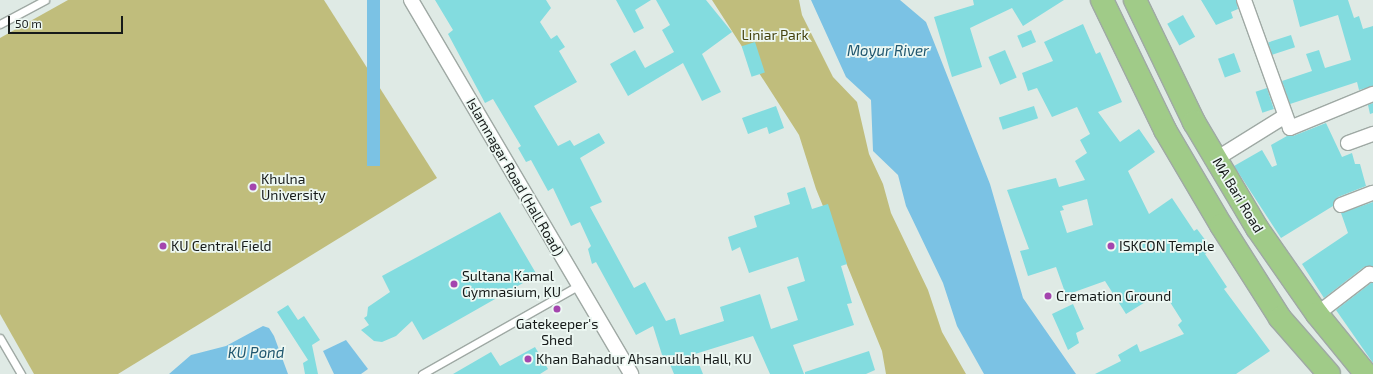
<!DOCTYPE html>
<html>
<head>
<meta charset="utf-8">
<style>
	body { margin:0 }
	#map { position:relative; width:1373px; height:374px; overflow:hidden; background:#dfeae5; font-family:"Exo 2",sans-serif }
	div>[style] { position:absolute }
	.green>* { inset:0; background:#c0bd7c }
	.water>* { inset:0; background:#7bc2e4; transform-origin:0 0 }
	.building>* { inset:0; background:#83dcdf; transform-origin:0 0 }
	.roads { filter:drop-shadow(1px 0 #9fa9a4) drop-shadow(-1px 0 #9fa9a4) drop-shadow(0 1px #9fa9a4) drop-shadow(0 -1px #9fa9a4) }
	.lane>* { height:7px; margin:-3.5px; padding:0 3.5px; transform-origin:3.5px; border-radius:3.5px; background:#fff }
	.street>* { height:14px; margin:-7px; padding:0 7px; transform-origin:7px; border-radius:7px; background:#fff }
	.primary>* { height:22px; margin:-11px; padding:0 11px; transform-origin:11px; border-radius:11px; background:#a0cb88 }
	.dots>* { width:11px; height:11px; translate:-50% -50%; box-sizing:border-box; border:2px solid #edf8f3; border-radius:50% }
	span { translate:-50% -50%; white-space:nowrap; text-align:center; line-height:1.15; -webkit-text-stroke:3.5px #edf8f3; paint-order:stroke }
	.park-label { font-size:14px; color:#46430f }
	.street-label { font-size:14px; color:#161a19 }
	.poi-label { font-size:14px; color:#161a19 }
	.left { translate:0 -50%; text-align:left }
	.water-label { font-size:15px; color:#215870; font-style:italic }
	.scale { position:absolute; left:8px; top:16px; width:115px; height:18px; box-sizing:border-box; border:2px solid #161a19; border-top:0; padding-left:5px; font-size:12px; line-height:14px; white-space:nowrap; color:#161a19; -webkit-text-stroke:3px #edf8f3; paint-order:stroke }
</style>
</head>
<body>
<div id="map">
	<div class="green">
		<i style="clip-path:polygon(68px 0,324px 0,437px 178px,118px 374px,34px 374px,0 314px,0 38px)"></i>
		<i style="clip-path:polygon(712px 0,799px 0,802px 15px,833px 77px,857px 102px,869px 154px,883px 184px,891px 213px,928px 290px,942px 332px,966px 374px,886px 374px,882px 351px,816px 189px,799px 135px)"></i>
	</div>
	<div class="water">
		<i style="left:367px;top:0;width:13px;height:166px"></i>
		<i style="clip-path:polygon(811px 0,900px 0,926px 22px,990px 184px,1023px 298px,1076px 374px,984px 374px,957px 326px,943px 283px,906px 206px,898px 175px,873px 151px,871px 100px,846px 77px)"></i>
		<i style="clip-path:polygon(263px 326px,269px 328px,274px 336px,288px 374px,169px 374px,191px 355px,226px 346px)"></i>
		<i style="clip-path:polygon(346px 340px,368px 369px,361px 374px,334px 374px,323px 351px)"></i>
	</div>
	<div class="building">
		<i style="clip-path:polygon(435px 0,546px 0,551px 8px,540px 22px,551px 39px,557px 35px,565px 47px,559px 51px,577px 82px,534px 106px,558px 146px,570px 140px,574px 146px,599px 133px,605px 143px,580px 158px,602px 202px,590px 207px,634px 288px,645px 282px,666px 321px,675px 318px,680px 335px,724px 321px,720px 307px,760px 294px,771px 329px,798px 320px,787px 287px,805px 281px,798px 257px,749px 273px,740px 247px,732px 251px,728px 237px,757px 227px,754px 216px,790px 204px,787px 193px,805px 187px,812px 209px,828px 204px,847px 264px,841px 266px,852px 303px,847px 304px,854px 325px,793px 345px,804px 374px,770px 374px,753px 336px,695px 354px,703px 374px,674px 374px,667px 357px,663px 358px,653px 326px,636px 335px,596px 262px,592px 264px,588px 249px,591px 246px,580px 222px,571px 226px,553px 188px,548px 191px,531px 160px,526px 162px,518px 148px,521px 146px,493px 99px,485px 103px,448px 34px,453px 30px)"></i>
		<i style="clip-path:polygon(616px 0,651px 0,635px 10px,644px 28px,634px 33px)"></i>
		<i style="clip-path:polygon(656px 0,706px 0,732px 32px,702px 54px,721px 92px,702px 101px,683px 63px,628px 96px,610px 64px,635px 50px,645px 68px,674px 52px,662px 30px,670px 25px)"></i>
		<i style="clip-path:polygon(973px 0,1064px 0,1023px 26px,1012px 8px,970px 28px,982px 67px,952px 77px,934px 17px,974px 5px)"></i>
		<i style="clip-path:polygon(1201px 0,1236px 0,1238px 9px,1231px 12px,1233px 18px,1216px 25px)"></i>
		<i style="clip-path:polygon(1293px 0,1348px 0,1354px 18px,1359px 16px,1363px 29px,1373px 26px,1373px 86px,1359px 90px,1357px 82px,1290px 104px,1282px 81px,1312px 71px,1306px 54px,1319px 50px,1325px 68px,1351px 60px,1338px 15px,1300px 27px)"></i>
		<i style="left:1183px;top:15px;width:25px;height:18px;rotate:61deg"></i>
		<i style="clip-path:polygon(evenodd,1083px 24px,1096px 54px,1100px 52px,1122px 102px,1098px 112px,1120px 142px,1139px 129px,1155px 152px,1128px 171px,1149px 214px,1172px 198px,1194px 231px,1197px 229px,1212px 249px,1205px 254px,1227px 287px,1224px 289px,1270px 351px,1236px 374px,1095px 374px,1121px 361px,1118px 355px,1137px 344px,1140px 352px,1184px 334px,1178px 325px,1182px 321px,1163px 291px,1126px 314px,1105px 281px,1066px 295px,1056px 267px,1028px 276px,1020px 251px,1029px 249px,1007px 190px,1056px 178px,1059px 187px,1085px 180px,1075px 161px,1087px 153px,1080px 140px,1090px 134px,1077px 107px,1052px 117px,1037px 88px,1028px 91px,1022px 73px,1053px 61px,1044px 42px,1083px 24px,1087px 199px,1093px 225px,1067px 233px,1060px 211px,1064px 210px,1062px 206px,1087px 199px)"></i>
		<i style="left:1031px;top:30px;width:13px;height:15px;rotate:67deg"></i>
		<i style="left:1291px;top:35px;width:13px;height:24px;rotate:72deg"></i>
		<i style="left:755px;top:42px;width:32px;height:14px;rotate:72deg"></i>
		<i style="left:1005px;top:50px;width:30px;height:18px;rotate:67deg"></i>
		<i style="left:1234px;top:53px;width:20px;height:17px;rotate:70deg"></i>
		<i style="left:1267px;top:88px;width:22px;height:12px;rotate:72deg"></i>
		<i style="clip-path:polygon(1373px 103px,1373px 113px,1370px 114px,1368px 105px)"></i>
		<i style="clip-path:polygon(776px 106px,784px 128px,769px 134px,767px 127px,748px 134px,742px 118px)"></i>
		<i style="left:1034px;top:106px;width:13px;height:37px;rotate:72deg"></i>
		<i style="clip-path:polygon(1326px 123px,1342px 157px,1352px 153px,1355px 164px,1360px 164px,1366px 186px,1338px 197px,1333px 206px,1281px 238px,1234px 166px,1262px 150px,1272px 167px,1277px 165px,1271px 145px,1287px 136px,1293px 136px)"></i>
		<i style="clip-path:polygon(1373px 202px,1373px 266px,1364px 267px,1324px 298px,1302px 264px,1348px 233px,1341px 213px)"></i>
		<i style="clip-path:polygon(500px 212px,537px 275px,423px 340px,412px 321px,396px 336px,382px 342px,374px 341px,361px 330px,369px 325px,364px 318px,367px 316px,368px 307px,390px 292px,382px 276px)"></i>
		<i style="clip-path:polygon(1371px 283px,1373px 283px,1373px 363px,1336px 310px)"></i>
		<i style="clip-path:polygon(1073px 304px,1084px 329px,1076px 333px,1079px 343px,1068px 350px,1052px 314px)"></i>
		<i style="clip-path:polygon(288px 305px,298px 320px,304px 316px,320px 340px,312px 345px,318px 374px,305px 374px,303px 363px,308px 360px,277px 312px)"></i>
		<i style="clip-path:polygon(535px 347px,548px 369px,540px 374px,453px 374px,491px 352px,500px 366px)"></i>
		<i style="clip-path:polygon(869px 351px,875px 370px,866px 374px,805px 374px,805px 372px)"></i>
	</div>
	<div class="roads">
		<div class="lane">
			<i style="left:0;top:24px;width:51px;rotate:-28.1deg"></i>
			<i style="left:0;top:338px;width:42px;rotate:59.7deg"></i>
			<i style="left:422px;top:374px;width:180px;rotate:-29.5deg"></i>
		</div>
		<div class="street">
			<i style="left:411px;top:0;width:434px;rotate:59.5deg"></i>
			<i style="left:1244px;top:0;width:136px;rotate:70.2deg"></i>
			<i style="left:1290px;top:128px;width:90px;rotate:-22.3deg"></i>
			<i style="left:1348px;top:143px;width:27px;rotate:-20deg"></i>
			<i style="left:1216px;top:159px;width:81px;rotate:-31.9deg"></i>
			<i style="left:1341px;top:205px;width:34px;rotate:-21deg"></i>
			<i style="left:1317px;top:314px;width:66px;rotate:-37.6deg"></i>
			<i style="left:1369px;top:274px;width:4px;rotate:14deg"></i>
		</div>
		<div class="primary">
			<i style="left:1102px;top:0;width:144px;rotate:64.1deg"></i>
			<i style="left:1165px;top:130px;width:110px;rotate:59.5deg"></i>
			<i style="left:1221px;top:225px;width:110px;rotate:57.6deg"></i>
			<i style="left:1280px;top:318px;width:74px;rotate:48.8deg"></i>
			<i style="left:1135px;top:0;width:136px;rotate:64.2deg"></i>
			<i style="left:1194px;top:122px;width:123px;rotate:59.3deg"></i>
			<i style="left:1257px;top:228px;width:105px;rotate:55.1deg"></i>
			<i style="left:1317px;top:314px;width:77px;rotate:50.8deg"></i>
		</div>
	</div>
	<div class="dots">
		<i style="left:253px;top:187px;background:#a445ae"></i>
		<i style="left:163px;top:246px;background:#a445ae"></i>
		<i style="left:1111px;top:246px;background:#a445ae"></i>
		<i style="left:454px;top:284px;background:#a445ae"></i>
		<i style="left:1048px;top:296px;background:#a445ae"></i>
		<i style="left:557px;top:309px;background:#a445ae"></i>
		<i style="left:528px;top:359px;background:#a445ae"></i>
	</div>
	<div class="park-label">
		<span style="left:775px;top:35px">Liniar Park</span>
	</div>
	<div class="street-label">
		<span style="left:515px;top:177px;rotate:60deg">Islamnagar Road (Hall Road)</span>
		<span style="left:1238px;top:195px;rotate:59deg">MA Bari Road</span>
	</div>
	<div class="poi-label">
		<span class="left" style="left:261px;top:187px">Khulna<br>University</span>
		<span class="left" style="left:171px;top:246px">KU Central Field</span>
		<span class="left" style="left:1119px;top:246px">ISKCON Temple</span>
		<span class="left" style="left:462px;top:284px">Sultana Kamal<br>Gymnasium, KU</span>
		<span class="left" style="left:1056px;top:296px">Cremation Ground</span>
		<span style="left:557px;top:332px">Gatekeeper's<br>Shed</span>
		<span class="left" style="left:536px;top:359px">Khan Bahadur Ahsanullah Hall, KU</span>
	</div>
	<div class="water-label">
		<span style="left:888px;top:51px">Moyur River</span>
		<span style="left:256px;top:353px">KU Pond</span>
	</div>
	<div class="scale">50 m</div>
</div>
</body>
</html>
